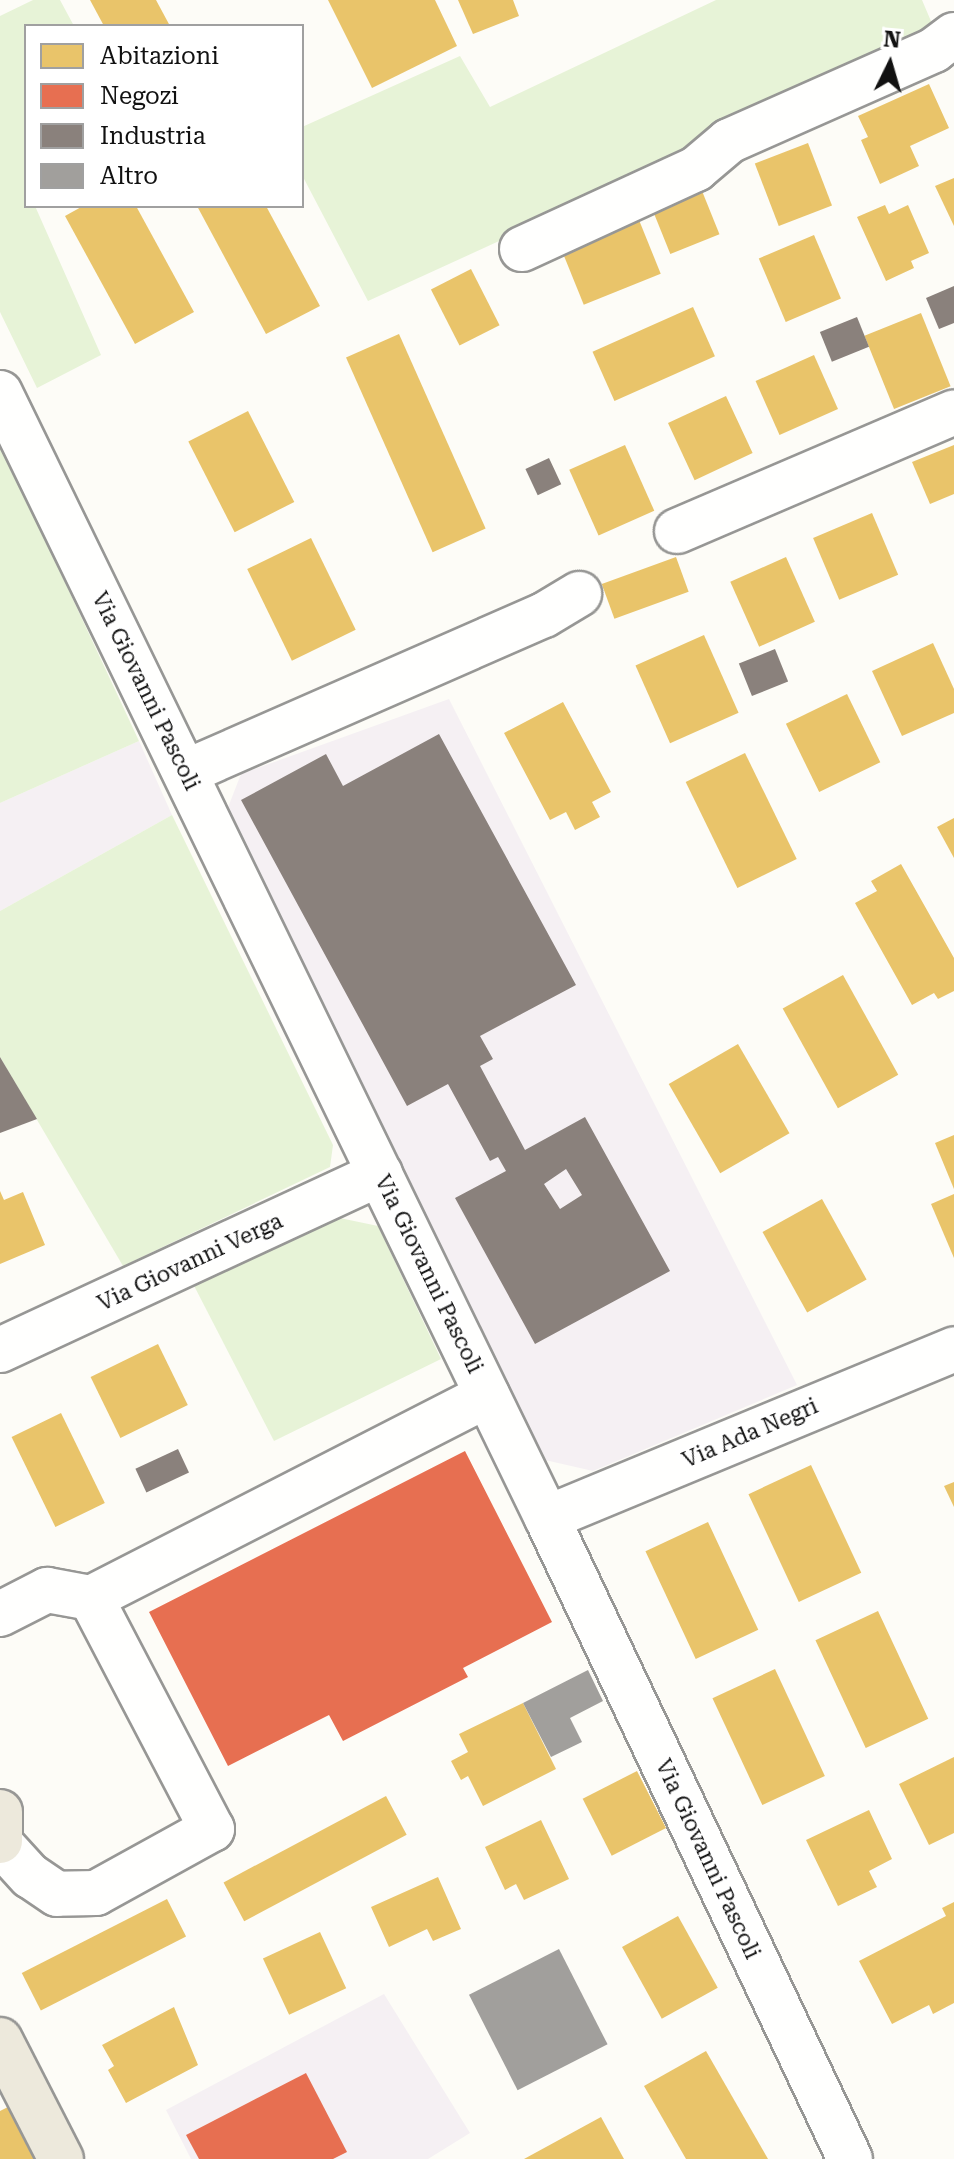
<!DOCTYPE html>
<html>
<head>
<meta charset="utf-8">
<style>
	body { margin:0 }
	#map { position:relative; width:954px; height:2159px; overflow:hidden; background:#fdfcf7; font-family:"Roboto Serif",serif }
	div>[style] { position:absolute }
	.industrial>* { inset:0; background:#f5f0f3 }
	.green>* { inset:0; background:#e7f3d7 }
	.homes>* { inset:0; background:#e9c46a; transform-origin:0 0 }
	.shops>* { inset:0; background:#e76f51 }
	.industry>* { inset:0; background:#8a817c; transform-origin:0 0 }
	.building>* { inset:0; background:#a19f9c; transform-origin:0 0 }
	.roads { filter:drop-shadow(2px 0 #979795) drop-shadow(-2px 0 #979795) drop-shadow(0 2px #979795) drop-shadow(0 -2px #979795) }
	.minor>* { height:44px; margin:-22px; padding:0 22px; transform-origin:22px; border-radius:22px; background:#fffffe }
	.major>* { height:44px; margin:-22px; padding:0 22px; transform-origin:22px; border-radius:22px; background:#ede9dc }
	span { translate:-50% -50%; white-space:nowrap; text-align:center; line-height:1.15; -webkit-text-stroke:8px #fff; paint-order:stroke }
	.street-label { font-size:22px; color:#111 }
	.legend { position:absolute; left:24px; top:24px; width:280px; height:184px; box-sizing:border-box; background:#fff; border:2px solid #a0a0a0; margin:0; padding:10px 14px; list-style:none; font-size:24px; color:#111 }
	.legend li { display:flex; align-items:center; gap:16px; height:40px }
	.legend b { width:40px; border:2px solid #a0a0a0 }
	.north { position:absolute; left:850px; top:24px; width:80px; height:80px; -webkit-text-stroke:6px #fff; paint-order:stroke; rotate:5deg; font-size:22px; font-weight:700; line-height:32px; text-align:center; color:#111 }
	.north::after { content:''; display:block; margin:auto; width:28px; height:36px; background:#111; clip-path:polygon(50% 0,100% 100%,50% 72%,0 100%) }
</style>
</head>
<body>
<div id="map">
	<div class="industrial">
		<i style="clip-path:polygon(449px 699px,797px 1385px,593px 1471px,545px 1460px,227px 810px,241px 774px)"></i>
		<i style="clip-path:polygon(139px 741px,172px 815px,0 911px,0 803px)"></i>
		<i style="clip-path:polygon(384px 1994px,470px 2133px,428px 2159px,191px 2159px,166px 2110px)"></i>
	</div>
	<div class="green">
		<i style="clip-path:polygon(33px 0,60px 0,74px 26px,26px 26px,26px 206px,35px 206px,101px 355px,37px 388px,0 312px,0 16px)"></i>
		<i style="clip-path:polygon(716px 0,922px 0,939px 40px,368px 301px,302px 175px,302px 127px,460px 56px,490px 107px)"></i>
		<i style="clip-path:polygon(0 443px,139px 741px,0 803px)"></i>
		<i style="clip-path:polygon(172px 815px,333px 1145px,330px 1167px,123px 1266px,0 1057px,0 911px)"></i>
		<i style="clip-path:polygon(335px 1217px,378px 1226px,441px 1359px,274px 1441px,189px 1276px)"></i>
	</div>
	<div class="homes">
		<i style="clip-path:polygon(90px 0,156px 0,170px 26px,104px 26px)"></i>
		<i style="clip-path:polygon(328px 0,435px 0,457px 46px,372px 88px)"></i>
		<i style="clip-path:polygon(458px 0,513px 0,519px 16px,473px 34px)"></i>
		<i style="clip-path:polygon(929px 84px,949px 128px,910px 146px,919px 166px,880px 184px,861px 140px,868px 137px,858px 116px)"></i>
		<i style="left:808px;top:143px;width:67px;height:57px;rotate:69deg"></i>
		<i style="clip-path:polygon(954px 178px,954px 226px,935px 186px)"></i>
		<i style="left:700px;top:186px;width:52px;height:53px;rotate:68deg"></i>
		<i style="clip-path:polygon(885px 205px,889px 214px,908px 205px,929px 253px,911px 261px,914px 268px,886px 281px,857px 217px)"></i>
		<i style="clip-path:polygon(83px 206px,136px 206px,194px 312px,135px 344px,65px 216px)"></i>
		<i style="clip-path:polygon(197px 206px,266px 206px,320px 306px,266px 334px)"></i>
		<i style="left:639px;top:220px;width:58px;height:83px;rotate:68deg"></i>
		<i style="left:814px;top:235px;width:69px;height:60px;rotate:67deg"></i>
		<i style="left:471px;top:269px;width:63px;height:45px;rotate:63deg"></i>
		<i style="left:693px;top:307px;width:54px;height:110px;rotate:66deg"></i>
		<i style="left:921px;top:313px;width:79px;height:61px;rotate:68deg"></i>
		<i style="left:399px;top:334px;width:213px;height:58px;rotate:66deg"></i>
		<i style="left:814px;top:355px;width:59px;height:64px;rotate:66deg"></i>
		<i style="left:726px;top:396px;width:63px;height:64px;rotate:65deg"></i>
		<i style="left:248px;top:411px;width:102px;height:67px;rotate:63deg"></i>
		<i style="left:625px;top:445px;width:72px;height:61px;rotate:66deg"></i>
		<i style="clip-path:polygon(954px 445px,954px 494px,930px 504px,912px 462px)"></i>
		<i style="left:872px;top:513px;width:67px;height:64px;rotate:67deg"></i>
		<i style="left:311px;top:538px;width:102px;height:71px;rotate:64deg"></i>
		<i style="left:676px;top:557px;width:37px;height:79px;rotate:70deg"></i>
		<i style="left:786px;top:557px;width:71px;height:61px;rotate:66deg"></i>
		<i style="left:704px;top:635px;width:85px;height:75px;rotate:66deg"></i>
		<i style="clip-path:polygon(933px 643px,954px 689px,954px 713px,902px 736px,872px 671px)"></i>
		<i style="left:847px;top:694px;width:76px;height:68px;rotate:64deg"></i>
		<i style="clip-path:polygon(563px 702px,611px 792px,592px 802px,600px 817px,575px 830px,566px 812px,550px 820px,504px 733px)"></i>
		<i style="left:745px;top:753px;width:118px;height:66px;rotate:64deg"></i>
		<i style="clip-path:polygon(954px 818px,954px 858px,937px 827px)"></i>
		<i style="clip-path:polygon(901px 864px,954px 958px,954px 991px,938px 999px,934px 993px,912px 1005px,855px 903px,877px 891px,871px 881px)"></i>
		<i style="left:843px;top:975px;width:114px;height:69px;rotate:61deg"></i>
		<i style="left:738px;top:1044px;width:103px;height:80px;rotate:60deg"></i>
		<i style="clip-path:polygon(954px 1135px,954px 1189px,935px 1143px)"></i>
		<i style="clip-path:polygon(0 1191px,4px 1200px,23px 1192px,45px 1245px,0 1264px)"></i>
		<i style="clip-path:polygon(954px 1194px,954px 1258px,931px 1204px)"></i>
		<i style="left:822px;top:1199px;width:92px;height:68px;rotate:61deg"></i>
		<i style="left:158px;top:1344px;width:68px;height:75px;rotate:64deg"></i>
		<i style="left:61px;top:1413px;width:100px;height:55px;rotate:64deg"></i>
		<i style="left:811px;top:1465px;width:119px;height:69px;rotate:65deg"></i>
		<i style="clip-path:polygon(954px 1482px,954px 1507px,944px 1486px)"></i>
		<i style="left:708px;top:1522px;width:119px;height:69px;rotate:65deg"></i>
		<i style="left:878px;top:1611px;width:119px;height:69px;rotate:65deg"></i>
		<i style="left:775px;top:1669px;width:118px;height:69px;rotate:65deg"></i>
		<i style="clip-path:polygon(523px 1703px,556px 1769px,483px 1806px,468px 1776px,461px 1780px,451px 1761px,468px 1752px,459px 1734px)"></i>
		<i style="clip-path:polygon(954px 1757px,954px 1833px,929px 1845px,899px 1784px)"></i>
		<i style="left:637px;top:1771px;width:64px;height:61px;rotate:63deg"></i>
		<i style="left:386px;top:1796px;width:44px;height:184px;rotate:62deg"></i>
		<i style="clip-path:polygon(869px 1810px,892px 1859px,869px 1871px,877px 1887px,838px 1906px,806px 1840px)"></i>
		<i style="clip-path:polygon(541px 1820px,569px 1879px,524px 1900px,516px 1884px,505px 1890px,485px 1847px)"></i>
		<i style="clip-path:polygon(438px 1877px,461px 1929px,433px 1941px,427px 1929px,389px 1947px,371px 1907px)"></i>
		<i style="left:167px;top:1899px;width:42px;height:163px;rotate:63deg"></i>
		<i style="clip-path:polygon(954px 1902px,954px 2003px,933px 2014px,929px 2005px,892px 2024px,859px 1961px,946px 1916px,942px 1908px)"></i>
		<i style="left:678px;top:1916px;width:82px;height:64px;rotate:61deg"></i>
		<i style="left:320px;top:1932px;width:62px;height:63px;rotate:65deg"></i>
		<i style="clip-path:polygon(174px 2007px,198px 2065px,126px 2103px,108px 2070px,114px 2066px,102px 2045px)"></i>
		<i style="clip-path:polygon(706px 2051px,768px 2159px,686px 2159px,644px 2086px)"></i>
		<i style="clip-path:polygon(14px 2104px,43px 2159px,0 2159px,0 2111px)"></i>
		<i style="clip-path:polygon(601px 2117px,624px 2159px,524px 2159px)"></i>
	</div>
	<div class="shops">
		<i style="clip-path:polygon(465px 1451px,552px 1622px,463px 1668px,468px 1677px,343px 1741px,329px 1715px,228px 1766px,149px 1612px)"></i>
		<i style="clip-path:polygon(306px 2073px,347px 2152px,333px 2159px,199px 2159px,186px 2135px)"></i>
	</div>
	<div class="industry">
		<i style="clip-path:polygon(954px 286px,954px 323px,939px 329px,926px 298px)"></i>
		<i style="left:857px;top:317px;width:32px;height:40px;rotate:68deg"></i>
		<i style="left:549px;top:458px;width:29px;height:26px;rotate:65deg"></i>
		<i style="left:775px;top:649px;width:35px;height:39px;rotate:68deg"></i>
		<i style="clip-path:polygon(evenodd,439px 734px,576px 985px,480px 1036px,493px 1059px,480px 1066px,525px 1150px,585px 1117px,670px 1271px,535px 1344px,455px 1198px,506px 1171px,498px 1157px,490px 1161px,448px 1084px,407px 1106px,241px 800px,326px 754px,343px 786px,439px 734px,566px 1169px,582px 1195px,560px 1209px,544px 1184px,566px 1169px)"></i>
		<i style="clip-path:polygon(0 1057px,37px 1119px,0 1133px)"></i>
		<i style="left:178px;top:1449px;width:26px;height:47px;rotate:65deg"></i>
	</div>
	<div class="building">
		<i style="clip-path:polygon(588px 1670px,603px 1701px,570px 1718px,582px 1742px,551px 1757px,523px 1703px)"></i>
		<i style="left:559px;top:1949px;width:107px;height:101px;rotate:63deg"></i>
	</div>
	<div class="roads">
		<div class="minor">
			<i style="left:522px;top:249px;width:192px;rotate:-24.7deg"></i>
			<i style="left:696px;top:169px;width:43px;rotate:-40.3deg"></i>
			<i style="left:729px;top:141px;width:224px;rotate:-23.9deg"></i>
			<i style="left:934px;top:50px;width:25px;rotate:-37deg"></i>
			<i style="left:0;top:393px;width:1251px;rotate:64.07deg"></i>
			<i style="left:547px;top:1518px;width:709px;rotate:64.7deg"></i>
			<i style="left:677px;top:531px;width:301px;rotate:-23.2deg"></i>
			<i style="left:186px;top:772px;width:391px;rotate:-23.7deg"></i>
			<i style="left:544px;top:615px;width:41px;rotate:-31deg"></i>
			<i style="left:0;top:1350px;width:419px;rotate:-24.9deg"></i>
			<i style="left:547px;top:1518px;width:441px;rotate:-22.5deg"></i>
			<i style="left:91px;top:1598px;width:445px;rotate:-27.1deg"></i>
			<i style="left:0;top:1614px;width:53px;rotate:-27.1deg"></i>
			<i style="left:47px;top:1590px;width:45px;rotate:10.3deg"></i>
			<i style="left:91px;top:1598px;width:261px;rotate:62.4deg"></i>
			<i style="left:212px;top:1829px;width:132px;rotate:151.1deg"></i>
			<i style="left:96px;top:1893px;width:39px;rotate:179deg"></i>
			<i style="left:57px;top:1894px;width:32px;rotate:-146deg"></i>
			<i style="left:30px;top:1876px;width:45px;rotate:-132.3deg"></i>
		</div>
		<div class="major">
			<i style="left:0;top:1812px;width:29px;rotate:90deg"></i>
			<i style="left:0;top:2040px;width:134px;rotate:62.9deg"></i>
		</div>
	</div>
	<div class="street-label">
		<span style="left:146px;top:691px;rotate:64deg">Via Giovanni Pascoli</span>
		<span style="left:190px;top:1262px;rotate:-25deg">Via Giovanni Verga</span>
		<span style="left:429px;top:1274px;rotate:64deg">Via Giovanni Pascoli</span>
		<span style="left:750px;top:1433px;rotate:-23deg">Via Ada Negri</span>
		<span style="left:708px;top:1859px;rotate:65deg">Via Giovanni Pascoli</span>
	</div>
	<ul class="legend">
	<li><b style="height:22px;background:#e9c46a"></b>Abitazioni</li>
	<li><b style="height:22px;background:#e76f51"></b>Negozi</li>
	<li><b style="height:22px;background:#8a817c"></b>Industria</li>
	<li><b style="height:22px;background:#a19f9c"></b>Altro</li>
	</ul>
	<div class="north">N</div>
</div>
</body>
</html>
